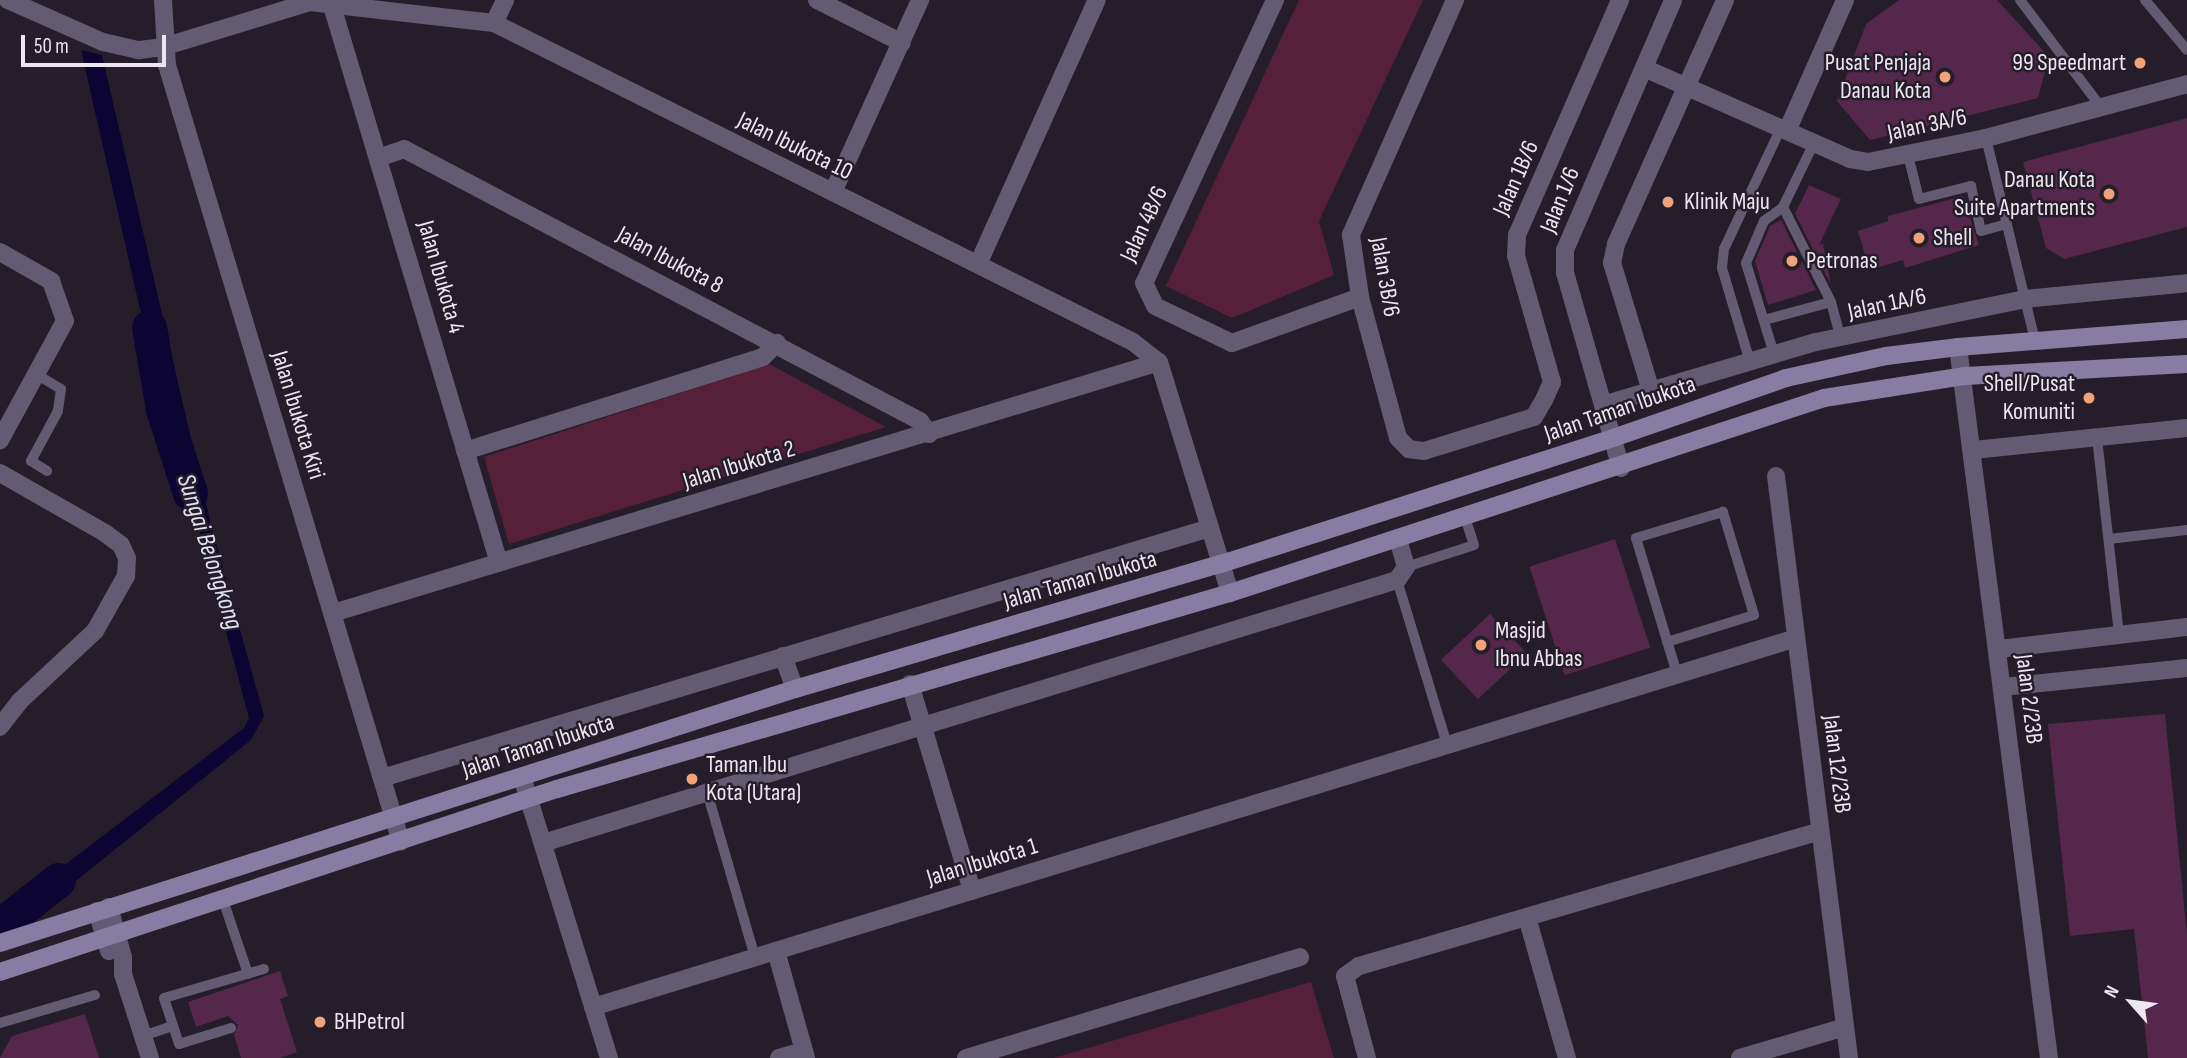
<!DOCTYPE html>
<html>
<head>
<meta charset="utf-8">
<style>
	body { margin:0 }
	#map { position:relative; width:2187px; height:1058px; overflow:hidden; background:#251d29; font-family:"Sofia Sans Condensed",sans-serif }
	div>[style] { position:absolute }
	.green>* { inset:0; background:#562039 }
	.water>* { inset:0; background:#0c0533 }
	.river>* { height:35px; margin:-17.5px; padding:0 17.5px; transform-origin:17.5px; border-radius:17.5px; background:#0c0533 }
	.building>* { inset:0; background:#55274c; transform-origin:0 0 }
	.lane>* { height:10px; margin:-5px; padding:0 5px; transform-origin:5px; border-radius:5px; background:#625b73 }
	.street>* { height:18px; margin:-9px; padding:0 9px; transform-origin:9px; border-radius:9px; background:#625b73 }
	.secondary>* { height:18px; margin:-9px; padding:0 9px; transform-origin:9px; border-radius:9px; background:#877ca2 }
	.dots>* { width:19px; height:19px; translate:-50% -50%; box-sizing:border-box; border:4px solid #251d29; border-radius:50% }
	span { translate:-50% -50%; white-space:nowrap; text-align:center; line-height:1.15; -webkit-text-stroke:5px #251d29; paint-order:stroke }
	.poi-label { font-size:24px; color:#ece6ef }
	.right { translate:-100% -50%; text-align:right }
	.left { translate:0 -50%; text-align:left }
	.street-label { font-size:24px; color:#ece6ef }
	.water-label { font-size:26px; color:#e0e3f4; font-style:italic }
	.north { position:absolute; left:2096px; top:967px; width:70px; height:70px; -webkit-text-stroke:5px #251d29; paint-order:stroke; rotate:298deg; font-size:19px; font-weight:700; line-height:28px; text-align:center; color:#ece6ef }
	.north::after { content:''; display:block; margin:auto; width:24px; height:32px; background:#ece6ef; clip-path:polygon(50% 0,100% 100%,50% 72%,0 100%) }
	.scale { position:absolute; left:21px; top:35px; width:145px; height:32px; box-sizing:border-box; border:4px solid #ece6ef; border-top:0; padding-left:9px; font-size:21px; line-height:24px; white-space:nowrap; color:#ece6ef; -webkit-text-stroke:5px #251d29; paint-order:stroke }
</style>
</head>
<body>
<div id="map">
	<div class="green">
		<i style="clip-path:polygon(1299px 0,1423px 0,1319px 221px,1334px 275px,1232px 318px,1166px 286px)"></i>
		<i style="clip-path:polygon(769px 364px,886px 427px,509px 544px,484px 457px)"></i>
		<i style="clip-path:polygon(1311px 982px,1334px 1058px,1054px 1058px)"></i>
	</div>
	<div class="water">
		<i style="clip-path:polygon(81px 50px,102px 55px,211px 525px,264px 716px,251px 740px,51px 901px,2px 913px,244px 728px,249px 718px,139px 305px)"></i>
	</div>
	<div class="river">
		<i style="left:149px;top:327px;width:83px;rotate:80.3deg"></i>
		<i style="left:163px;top:409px;width:88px;rotate:72.2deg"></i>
		<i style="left:0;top:926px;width:74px;rotate:-38.4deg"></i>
	</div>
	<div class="building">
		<i style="clip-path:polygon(1899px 0,1997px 0,2049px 57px,2038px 98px,1870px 140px,1837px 101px,1866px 24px)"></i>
		<i style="clip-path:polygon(2187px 118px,2187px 227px,2064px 259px,2046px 248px,2023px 162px)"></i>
		<i style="clip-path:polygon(1809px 185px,1841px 199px,1819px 245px,1823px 243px,1831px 285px,1795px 214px)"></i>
		<i style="clip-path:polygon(1963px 196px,1979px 245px,1905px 268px,1903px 260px,1869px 270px,1858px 231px,1888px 221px,1888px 216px)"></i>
		<i style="clip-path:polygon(1781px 220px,1816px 290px,1768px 305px,1755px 261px,1770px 226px)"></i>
		<i style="left:1615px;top:539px;width:114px;height:90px;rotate:72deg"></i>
		<i style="left:1490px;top:614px;width:54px;height:67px;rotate:47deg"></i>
		<i style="clip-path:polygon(2165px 714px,2187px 934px,2187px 1058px,2148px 1058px,2134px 929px,2070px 936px,2048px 724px)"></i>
		<i style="clip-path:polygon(280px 971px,288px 996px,280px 999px,297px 1052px,280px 1058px,241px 1058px,234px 1035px,238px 1025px,228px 1016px,196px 1027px,188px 1002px)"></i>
		<i style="clip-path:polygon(85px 1014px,99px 1058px,0 1058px,12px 1036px)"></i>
	</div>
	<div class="lane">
		<i style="left:2020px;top:0;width:134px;rotate:52.9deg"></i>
		<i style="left:2145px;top:0;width:65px;rotate:50deg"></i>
		<i style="left:1986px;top:138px;width:208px;rotate:76.4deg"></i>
		<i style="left:1908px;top:155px;width:45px;rotate:76deg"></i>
		<i style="left:1919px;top:199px;width:54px;rotate:-14deg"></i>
		<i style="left:1971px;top:186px;width:46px;rotate:77.5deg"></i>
		<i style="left:1981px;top:231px;width:27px;rotate:-15deg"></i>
		<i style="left:1783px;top:207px;width:106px;rotate:63.2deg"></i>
		<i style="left:1764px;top:320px;width:69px;rotate:-15deg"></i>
		<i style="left:1831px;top:302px;width:38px;rotate:75deg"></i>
		<i style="left:1774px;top:354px;width:95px;rotate:-107.1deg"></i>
		<i style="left:1746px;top:263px;width:46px;rotate:-66.8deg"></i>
		<i style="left:1764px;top:221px;width:24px;rotate:-36deg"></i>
		<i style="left:1783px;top:207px;width:71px;rotate:-64.2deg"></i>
		<i style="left:1750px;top:362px;width:98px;rotate:-106.6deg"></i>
		<i style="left:1722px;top:268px;width:19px;rotate:-84deg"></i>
		<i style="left:1724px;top:249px;width:134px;rotate:-64.8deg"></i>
		<i style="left:36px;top:374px;width:29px;rotate:31deg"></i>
		<i style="left:61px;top:389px;width:22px;rotate:98deg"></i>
		<i style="left:58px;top:411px;width:57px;rotate:118.4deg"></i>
		<i style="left:31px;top:461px;width:19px;rotate:32deg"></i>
		<i style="left:2097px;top:438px;width:198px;rotate:83.6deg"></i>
		<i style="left:2109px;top:539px;width:79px;rotate:-6.6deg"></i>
		<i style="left:1406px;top:567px;width:71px;rotate:-17.9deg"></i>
		<i style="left:1474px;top:545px;width:28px;rotate:-108deg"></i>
		<i style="left:1397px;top:580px;width:172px;rotate:73.1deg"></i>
		<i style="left:1667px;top:642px;width:91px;rotate:-17.2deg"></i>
		<i style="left:1754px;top:615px;width:108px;rotate:-106.8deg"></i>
		<i style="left:1723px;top:512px;width:91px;rotate:163.4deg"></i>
		<i style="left:1636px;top:538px;width:142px;rotate:73.2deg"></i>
		<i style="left:707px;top:792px;width:172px;rotate:73.8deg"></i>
		<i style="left:223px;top:900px;width:78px;rotate:71.3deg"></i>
		<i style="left:0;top:1023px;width:99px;rotate:-16.4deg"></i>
		<i style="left:231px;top:1028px;width:54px;rotate:162.9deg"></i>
		<i style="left:179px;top:1044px;width:48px;rotate:-108.1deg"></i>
		<i style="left:164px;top:998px;width:104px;rotate:-16.2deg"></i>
		<i style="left:143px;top:1036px;width:31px;rotate:-19deg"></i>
	</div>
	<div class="street">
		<i style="left:8px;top:0;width:104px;rotate:23.9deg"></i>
		<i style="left:103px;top:42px;width:37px;rotate:13deg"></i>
		<i style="left:139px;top:50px;width:24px;rotate:-7deg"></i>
		<i style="left:163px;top:47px;width:154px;rotate:-17deg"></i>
		<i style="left:310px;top:2px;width:185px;rotate:6.5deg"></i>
		<i style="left:494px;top:23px;width:714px;rotate:26.53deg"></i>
		<i style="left:1133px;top:342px;width:33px;rotate:38deg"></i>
		<i style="left:1159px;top:362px;width:242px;rotate:72.9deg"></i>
		<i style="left:163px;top:0;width:65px;rotate:86.5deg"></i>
		<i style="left:167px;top:65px;width:811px;rotate:73.24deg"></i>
		<i style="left:817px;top:0;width:95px;rotate:26.8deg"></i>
		<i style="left:1275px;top:0;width:312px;rotate:114.8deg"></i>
		<i style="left:1144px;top:283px;width:25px;rotate:64deg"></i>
		<i style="left:1155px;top:306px;width:85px;rotate:25.7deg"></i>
		<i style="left:1232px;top:343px;width:136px;rotate:-19.8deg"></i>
		<i style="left:1455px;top:0;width:257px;rotate:113.9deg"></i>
		<i style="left:1351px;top:235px;width:63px;rotate:81.7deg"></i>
		<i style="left:1360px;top:297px;width:146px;rotate:74.9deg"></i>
		<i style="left:1398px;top:438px;width:16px;rotate:45deg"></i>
		<i style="left:1409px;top:449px;width:15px;rotate:8deg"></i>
		<i style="left:1424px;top:451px;width:115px;rotate:-17.2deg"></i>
		<i style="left:1534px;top:417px;width:20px;rotate:-60deg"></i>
		<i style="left:1544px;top:400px;width:20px;rotate:-66deg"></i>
		<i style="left:1552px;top:382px;width:131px;rotate:-105.9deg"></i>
		<i style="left:1516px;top:256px;width:21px;rotate:-87deg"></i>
		<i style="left:1517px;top:235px;width:257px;rotate:-66.3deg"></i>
		<i style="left:332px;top:6px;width:581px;rotate:73.31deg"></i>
		<i style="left:494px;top:23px;width:25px;rotate:-64deg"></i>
		<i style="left:1644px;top:68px;width:225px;rotate:23.8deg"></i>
		<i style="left:1850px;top:159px;width:18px;rotate:9deg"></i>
		<i style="left:1868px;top:162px;width:120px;rotate:-11.5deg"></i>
		<i style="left:1986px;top:138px;width:208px;rotate:-15deg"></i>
		<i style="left:1787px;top:131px;width:143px;rotate:-66.1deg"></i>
		<i style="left:381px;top:157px;width:24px;rotate:-19deg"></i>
		<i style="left:404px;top:149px;width:583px;rotate:27.8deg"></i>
		<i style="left:920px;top:421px;width:16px;rotate:55deg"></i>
		<i style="left:833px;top:192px;width:211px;rotate:-65.6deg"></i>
		<i style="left:0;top:252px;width:59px;rotate:29.6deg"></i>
		<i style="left:51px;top:281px;width:42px;rotate:70.7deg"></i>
		<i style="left:65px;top:321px;width:136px;rotate:118.6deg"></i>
		<i style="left:979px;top:262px;width:287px;rotate:-65.8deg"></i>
		<i style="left:1958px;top:347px;width:717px;rotate:82.71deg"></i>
		<i style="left:1651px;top:391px;width:134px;rotate:-106.9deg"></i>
		<i style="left:1612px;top:263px;width:19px;rotate:-78deg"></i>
		<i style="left:1616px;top:244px;width:267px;rotate:-65.9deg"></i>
		<i style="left:1603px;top:405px;width:222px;rotate:-16.5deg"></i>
		<i style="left:1816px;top:342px;width:213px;rotate:-11.6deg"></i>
		<i style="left:2025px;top:299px;width:163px;rotate:-5.6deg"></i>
		<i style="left:1974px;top:450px;width:214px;rotate:-5.9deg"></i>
		<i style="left:465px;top:451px;width:312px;rotate:-17.5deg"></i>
		<i style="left:763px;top:357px;width:20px;rotate:-45deg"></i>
		<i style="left:1621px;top:468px;width:203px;rotate:-106deg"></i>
		<i style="left:1565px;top:273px;width:23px;rotate:-90deg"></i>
		<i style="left:1565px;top:250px;width:272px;rotate:-66.6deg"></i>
		<i style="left:0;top:473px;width:121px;rotate:29.7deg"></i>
		<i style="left:105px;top:533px;width:20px;rotate:37deg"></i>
		<i style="left:121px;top:545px;width:14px;rotate:65deg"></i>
		<i style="left:127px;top:558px;width:18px;rotate:93deg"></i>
		<i style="left:126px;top:576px;width:63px;rotate:119.4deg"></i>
		<i style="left:95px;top:631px;width:103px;rotate:137deg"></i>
		<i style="left:20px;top:701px;width:33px;rotate:128deg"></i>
		<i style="left:1776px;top:476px;width:587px;rotate:82.85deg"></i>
		<i style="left:333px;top:613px;width:863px;rotate:-16.9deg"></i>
		<i style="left:1999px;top:649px;width:189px;rotate:-6.7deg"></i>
		<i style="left:783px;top:656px;width:35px;rotate:70deg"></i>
		<i style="left:910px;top:684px;width:216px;rotate:73.3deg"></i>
		<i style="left:2003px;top:687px;width:185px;rotate:-5.9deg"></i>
		<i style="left:522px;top:777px;width:294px;rotate:72.8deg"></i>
		<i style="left:382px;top:778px;width:865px;rotate:-16.8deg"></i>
		<i style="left:543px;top:843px;width:894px;rotate:-17.12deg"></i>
		<i style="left:1397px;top:580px;width:16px;rotate:-55deg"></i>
		<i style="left:1406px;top:567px;width:29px;rotate:-106deg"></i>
		<i style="left:109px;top:907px;width:52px;rotate:74.4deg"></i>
		<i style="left:123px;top:957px;width:17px;rotate:90deg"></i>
		<i style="left:123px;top:974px;width:88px;rotate:72.2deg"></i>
		<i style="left:97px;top:911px;width:42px;rotate:73.3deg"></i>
		<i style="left:1527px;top:917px;width:147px;rotate:74.2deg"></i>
		<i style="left:776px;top:951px;width:111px;rotate:74.3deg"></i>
		<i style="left:593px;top:1007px;width:1258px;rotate:-17.05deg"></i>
		<i style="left:779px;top:1058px;width:25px;rotate:-16deg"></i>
		<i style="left:966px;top:1058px;width:349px;rotate:-16.8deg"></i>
		<i style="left:1367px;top:1058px;width:85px;rotate:-105deg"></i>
		<i style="left:1345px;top:976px;width:17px;rotate:-36deg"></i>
		<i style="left:1359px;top:966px;width:480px;rotate:-16.3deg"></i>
		<i style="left:1740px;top:1058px;width:109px;rotate:-16.4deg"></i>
	</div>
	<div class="secondary">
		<i style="left:0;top:943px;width:835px;rotate:-17.72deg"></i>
		<i style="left:795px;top:689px;width:444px;rotate:-16.4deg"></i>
		<i style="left:1221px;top:564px;width:412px;rotate:-17.8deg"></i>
		<i style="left:1613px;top:438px;width:183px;rotate:-19.1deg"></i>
		<i style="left:1786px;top:378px;width:102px;rotate:-12.4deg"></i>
		<i style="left:1886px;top:356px;width:73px;rotate:-7.1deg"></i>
		<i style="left:1958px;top:347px;width:230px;rotate:-4.5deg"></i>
		<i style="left:0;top:972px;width:586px;rotate:-18.19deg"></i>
		<i style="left:557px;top:789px;width:701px;rotate:-16.24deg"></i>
		<i style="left:1230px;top:593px;width:625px;rotate:-18.17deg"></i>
		<i style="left:1824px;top:398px;width:143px;rotate:-8.9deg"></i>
		<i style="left:1965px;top:376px;width:222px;rotate:-3.1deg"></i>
	</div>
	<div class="dots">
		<i style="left:2140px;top:63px;background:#f0a279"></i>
		<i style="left:1945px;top:77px;background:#f0a279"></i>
		<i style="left:2109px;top:194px;background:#f0a279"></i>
		<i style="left:1668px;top:202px;background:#f0a279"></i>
		<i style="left:1919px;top:238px;background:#f0a279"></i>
		<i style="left:1792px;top:261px;background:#f0a279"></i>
		<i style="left:2089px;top:398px;background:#f0a279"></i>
		<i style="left:1481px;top:645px;background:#f0a279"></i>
		<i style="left:692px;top:779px;background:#f0a279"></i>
		<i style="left:320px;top:1022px;background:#f0a279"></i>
	</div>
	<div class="poi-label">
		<span class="right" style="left:1931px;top:77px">Pusat Penjaja<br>Danau Kota</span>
		<span class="right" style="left:2126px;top:63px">99 Speedmart</span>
		<span class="right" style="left:2095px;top:194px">Danau Kota<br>Suite Apartments</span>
		<span class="left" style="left:1684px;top:202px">Klinik Maju</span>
		<span class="left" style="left:1933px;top:238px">Shell</span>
		<span class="left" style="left:1806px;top:261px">Petronas</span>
		<span class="right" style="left:2075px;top:398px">Shell/Pusat<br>Komuniti</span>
		<span class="left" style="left:1495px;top:645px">Masjid<br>Ibnu Abbas</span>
		<span class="left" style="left:706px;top:779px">Taman Ibu<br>Kota (Utara)</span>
		<span class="left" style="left:334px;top:1022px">BHPetrol</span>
	</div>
	<div class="street-label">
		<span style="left:1927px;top:125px;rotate:-12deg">Jalan 3A/6</span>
		<span style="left:795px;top:146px;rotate:26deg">Jalan Ibukota 10</span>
		<span style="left:1516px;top:178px;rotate:-66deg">Jalan 1B/6</span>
		<span style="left:1560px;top:200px;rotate:-68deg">Jalan 1/6</span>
		<span style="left:1144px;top:224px;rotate:-65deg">Jalan 4B/6</span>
		<span style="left:670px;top:260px;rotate:28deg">Jalan Ibukota 8</span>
		<span style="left:441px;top:277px;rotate:74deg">Jalan Ibukota 4</span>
		<span style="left:1385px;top:277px;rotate:80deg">Jalan 3B/6</span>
		<span style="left:1887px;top:304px;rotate:-12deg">Jalan 1A/6</span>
		<span style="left:1620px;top:409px;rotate:-19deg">Jalan Taman Ibukota</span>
		<span style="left:298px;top:415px;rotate:73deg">Jalan Ibukota Kiri</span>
		<span style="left:739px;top:465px;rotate:-17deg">Jalan Ibukota 2</span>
		<span style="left:1080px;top:580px;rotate:-16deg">Jalan Taman Ibukota</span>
		<span style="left:2029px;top:699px;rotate:83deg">Jalan 2/23B</span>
		<span style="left:538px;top:746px;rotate:-18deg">Jalan Taman Ibukota</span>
		<span style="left:1837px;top:764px;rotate:83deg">Jalan 12/23B</span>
		<span style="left:982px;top:862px;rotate:-17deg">Jalan Ibukota 1</span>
	</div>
	<div class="water-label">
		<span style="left:209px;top:552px;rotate:72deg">Sungai Belongkong</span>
	</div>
	<div class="north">N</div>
	<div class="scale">50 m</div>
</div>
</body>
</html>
